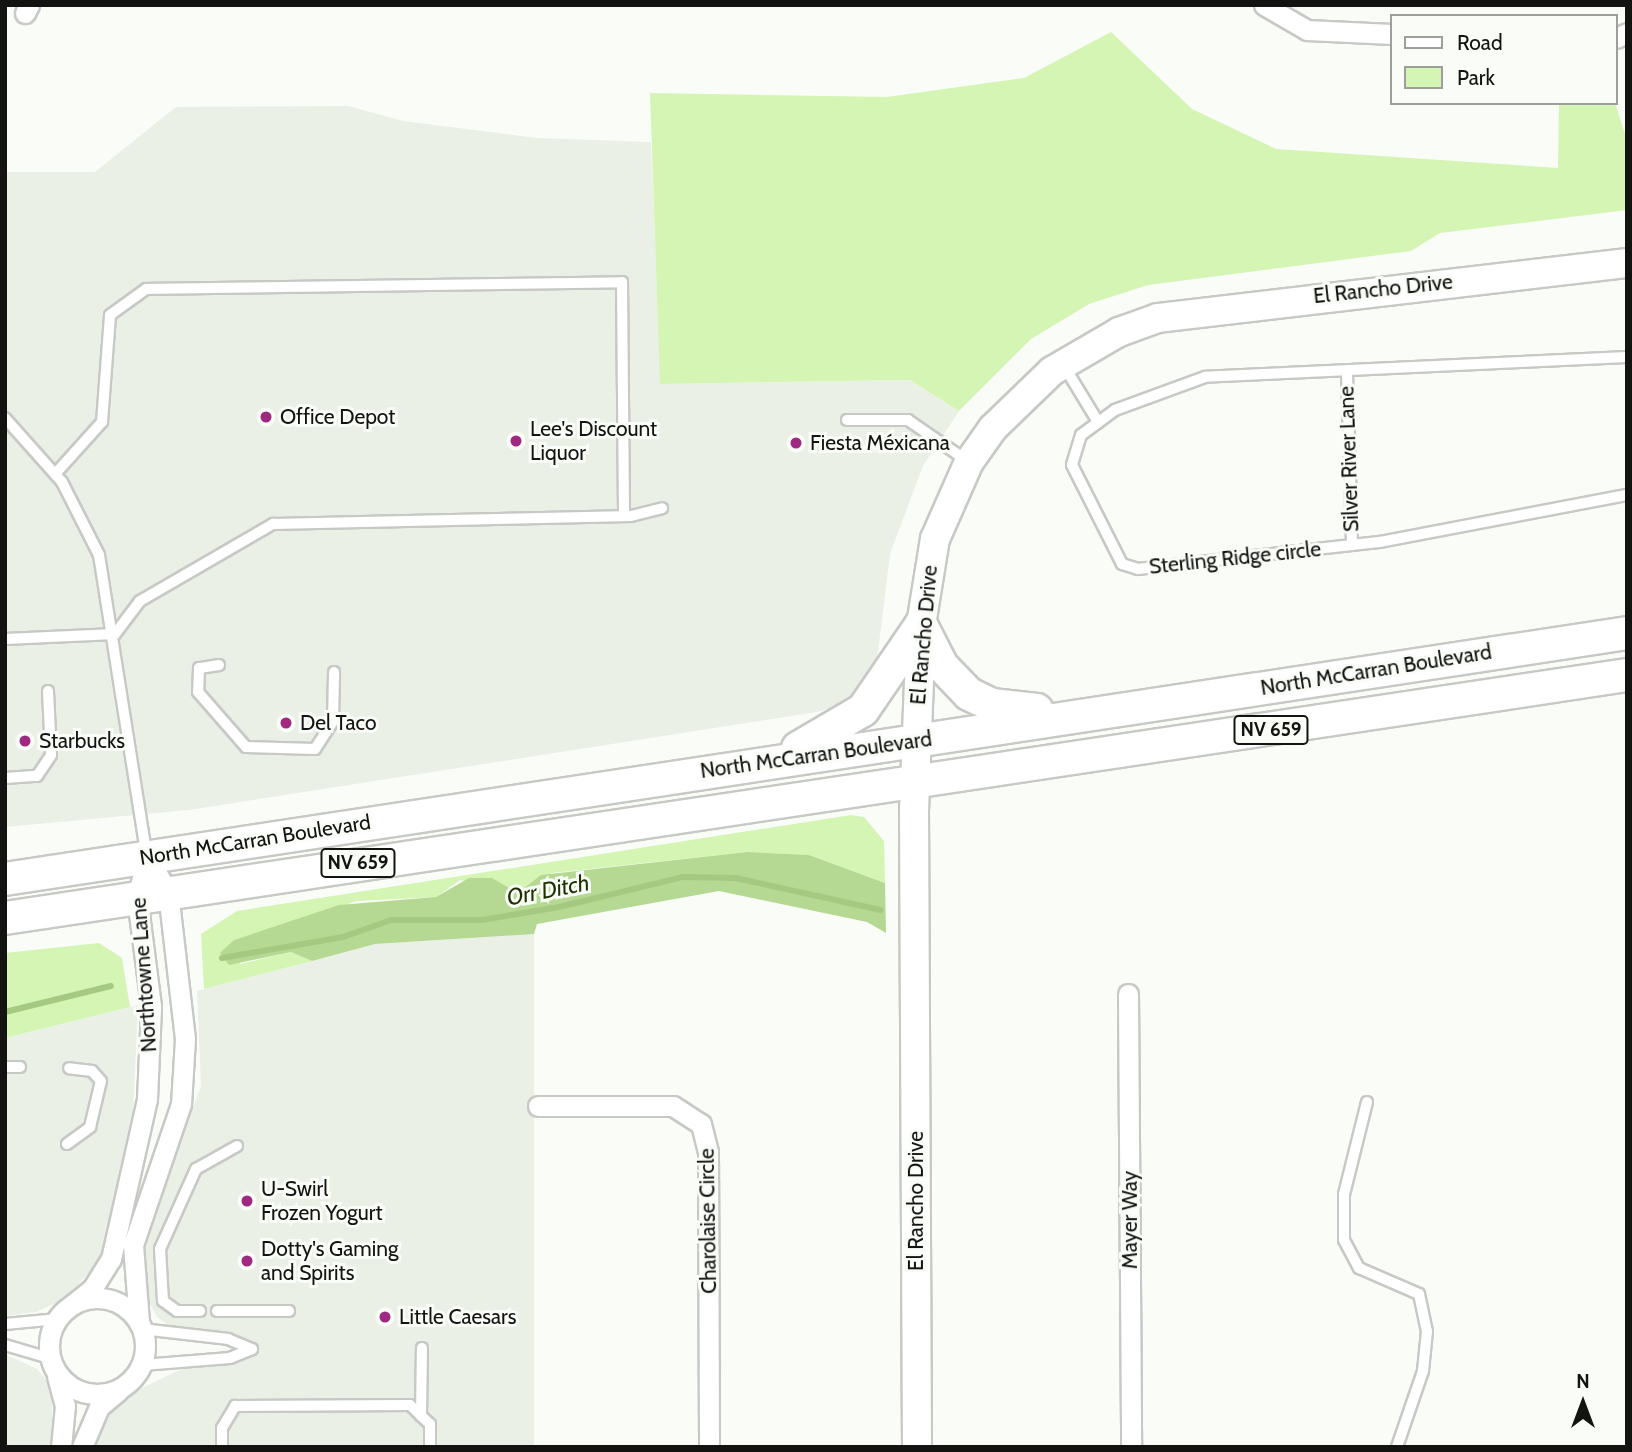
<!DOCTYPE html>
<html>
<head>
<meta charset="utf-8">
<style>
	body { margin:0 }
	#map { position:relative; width:1632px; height:1452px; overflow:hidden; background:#f9fcf7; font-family:Cabin,sans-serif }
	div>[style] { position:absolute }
	.built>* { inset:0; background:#ebf0e6 }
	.green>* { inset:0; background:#d4f5b4 }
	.forest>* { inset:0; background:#b5d992 }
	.stream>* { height:6px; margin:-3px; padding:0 3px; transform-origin:3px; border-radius:3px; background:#a6c982 }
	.roads { filter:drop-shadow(2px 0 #c7c9c5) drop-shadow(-2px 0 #c7c9c5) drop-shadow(0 2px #c7c9c5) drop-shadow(0 -2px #c7c9c5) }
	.service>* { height:10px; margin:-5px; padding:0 5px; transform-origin:5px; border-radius:5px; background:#fff }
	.minor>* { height:19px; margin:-9.5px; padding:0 9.5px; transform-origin:9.5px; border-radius:9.5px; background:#fff }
	.minor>.ring { margin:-9.5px; padding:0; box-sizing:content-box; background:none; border:19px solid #fff; border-radius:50% }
	.secondary>* { height:28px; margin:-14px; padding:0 14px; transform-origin:14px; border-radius:14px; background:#fff }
	.primary>* { height:32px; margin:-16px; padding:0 16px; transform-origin:16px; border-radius:16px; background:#fff }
	.dots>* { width:19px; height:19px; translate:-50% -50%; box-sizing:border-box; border:4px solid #f9fcf7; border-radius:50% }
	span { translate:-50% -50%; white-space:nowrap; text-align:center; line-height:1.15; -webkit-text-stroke:6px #f9fcf7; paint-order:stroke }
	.shield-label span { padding:2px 5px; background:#f9fcf7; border:2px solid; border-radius:5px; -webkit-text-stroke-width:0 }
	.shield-label { font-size:19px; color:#131412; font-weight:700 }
	.street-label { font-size:21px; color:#131412 }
	.poi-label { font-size:21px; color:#131412 }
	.left { translate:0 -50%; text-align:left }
	.water-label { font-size:23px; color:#1d3100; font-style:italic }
	.frame { position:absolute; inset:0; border:7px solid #131412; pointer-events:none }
	.legend { position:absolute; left:1390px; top:14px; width:228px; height:91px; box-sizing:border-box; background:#f9fcf7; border:2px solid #9d9f9b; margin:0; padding:9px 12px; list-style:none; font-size:21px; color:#131412 }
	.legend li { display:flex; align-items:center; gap:14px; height:35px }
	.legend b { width:35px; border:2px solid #9d9f9b }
	.north { position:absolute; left:1548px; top:1368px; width:70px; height:70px; -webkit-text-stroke:5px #f9fcf7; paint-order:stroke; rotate:0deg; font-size:19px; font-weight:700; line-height:28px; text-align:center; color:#131412 }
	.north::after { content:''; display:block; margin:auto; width:24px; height:32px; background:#131412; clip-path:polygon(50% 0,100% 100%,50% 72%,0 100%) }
</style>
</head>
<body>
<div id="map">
	<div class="built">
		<i style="clip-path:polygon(348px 106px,403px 121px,537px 138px,651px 142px,661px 384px,910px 380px,959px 411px,923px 466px,890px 554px,877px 660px,845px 704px,817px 712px,189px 810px,5px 827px,5px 172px,95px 172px,176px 107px)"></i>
		<i style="clip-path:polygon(534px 934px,534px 1447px,91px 1447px,104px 1413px,121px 1398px,188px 1366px,235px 1364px,235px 1334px,174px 1329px,157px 1317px,145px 1295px,141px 1254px,144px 1230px,201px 1087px,197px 991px,375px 944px)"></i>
		<i style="clip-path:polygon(138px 1005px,133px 1116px,106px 1252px,67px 1298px,36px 1312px,5px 1316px,5px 1038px)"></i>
		<i style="clip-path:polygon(5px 1354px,37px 1369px,51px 1385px,54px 1447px,5px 1447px)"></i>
	</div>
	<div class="green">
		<i style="clip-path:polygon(1111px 32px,1192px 109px,1276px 149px,1558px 168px,1559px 103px,1615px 103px,1627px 140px,1627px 210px,1440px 233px,1411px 251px,1148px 285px,1089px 304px,1031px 339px,959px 411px,910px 380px,660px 384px,650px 93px,887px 97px,1024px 78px)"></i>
		<i style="clip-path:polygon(851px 815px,864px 817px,884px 841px,885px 883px,809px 855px,747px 852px,552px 873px,518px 893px,460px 880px,436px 897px,357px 901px,234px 940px,240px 964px,291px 952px,312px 961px,204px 989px,201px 934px,237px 911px)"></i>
		<i style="clip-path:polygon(99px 943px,122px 958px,130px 1007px,5px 1038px,5px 953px)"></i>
	</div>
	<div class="forest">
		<i style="clip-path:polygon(747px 852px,809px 855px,885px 883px,886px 933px,867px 922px,719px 891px,537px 924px,534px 934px,375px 944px,312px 961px,291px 952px,229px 965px,220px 953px,234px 940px,339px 905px,436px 897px,469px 878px,492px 878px,518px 893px,541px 875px)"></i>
	</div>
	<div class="stream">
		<i style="left:222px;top:958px;width:123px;rotate:-9.8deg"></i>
		<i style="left:343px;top:937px;width:51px;rotate:-19.5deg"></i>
		<i style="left:391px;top:920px;width:91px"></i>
		<i style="left:482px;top:920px;width:78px;rotate:-9.6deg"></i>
		<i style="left:559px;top:907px;width:128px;rotate:-13.6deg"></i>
		<i style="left:683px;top:877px;width:53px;rotate:1.1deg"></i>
		<i style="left:736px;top:878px;width:148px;rotate:12.5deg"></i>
		<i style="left:5px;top:1012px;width:109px;rotate:-13.8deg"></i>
	</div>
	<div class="roads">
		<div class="service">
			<i style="left:1627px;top:357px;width:422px;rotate:177.3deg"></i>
			<i style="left:1205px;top:377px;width:96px;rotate:159.9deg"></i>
			<i style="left:1115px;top:410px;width:42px;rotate:143.7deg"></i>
			<i style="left:1081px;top:435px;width:31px;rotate:107deg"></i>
			<i style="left:1072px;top:465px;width:111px;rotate:63.2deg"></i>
			<i style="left:1122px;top:564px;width:17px;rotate:17deg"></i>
			<i style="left:1138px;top:569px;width:244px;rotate:-6.4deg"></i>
			<i style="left:1380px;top:542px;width:251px;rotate:-10.8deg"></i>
			<i style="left:1064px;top:366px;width:66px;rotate:58.7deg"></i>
			<i style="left:1347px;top:373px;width:172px;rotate:88.3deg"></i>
			<i style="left:5px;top:418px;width:86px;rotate:48.3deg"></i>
			<i style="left:62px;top:482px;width:82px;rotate:63.1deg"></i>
			<i style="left:99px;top:555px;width:301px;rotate:81deg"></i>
			<i style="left:847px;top:420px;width:61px"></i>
			<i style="left:908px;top:420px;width:70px;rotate:34.6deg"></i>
			<i style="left:56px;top:473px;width:69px;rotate:-48deg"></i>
			<i style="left:102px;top:422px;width:107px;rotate:-85.7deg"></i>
			<i style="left:110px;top:315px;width:44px;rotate:-35.8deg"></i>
			<i style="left:146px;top:289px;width:476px;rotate:-0.8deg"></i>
			<i style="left:622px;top:282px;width:234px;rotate:89.5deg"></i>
			<i style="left:115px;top:634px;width:41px;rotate:-52.9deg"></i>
			<i style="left:140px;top:601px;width:154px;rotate:-30.1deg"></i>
			<i style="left:273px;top:524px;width:358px;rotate:-1.3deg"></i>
			<i style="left:631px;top:516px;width:32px;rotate:-14deg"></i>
			<i style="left:5px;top:639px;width:110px;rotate:-2.6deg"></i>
			<i style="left:219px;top:665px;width:20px;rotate:171deg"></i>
			<i style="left:199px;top:668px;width:24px;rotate:92deg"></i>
			<i style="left:198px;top:692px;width:73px;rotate:48.9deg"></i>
			<i style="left:246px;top:747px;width:69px;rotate:1.7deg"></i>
			<i style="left:315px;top:749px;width:33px;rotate:-57deg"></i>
			<i style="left:333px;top:721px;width:49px;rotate:-88.8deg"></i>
			<i style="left:5px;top:778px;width:32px;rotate:-4deg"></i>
			<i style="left:37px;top:776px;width:25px;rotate:-56deg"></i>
			<i style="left:51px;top:755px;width:64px;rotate:-92.7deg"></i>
			<i style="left:5px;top:1067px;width:15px"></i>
			<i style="left:1367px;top:1102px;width:95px;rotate:104deg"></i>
			<i style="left:1344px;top:1194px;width:46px;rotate:90deg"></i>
			<i style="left:1344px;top:1240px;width:32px;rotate:62deg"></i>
			<i style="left:1359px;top:1268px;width:65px;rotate:23.4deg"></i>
			<i style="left:1419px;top:1294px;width:38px;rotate:78deg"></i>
			<i style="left:1427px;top:1331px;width:40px;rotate:95.7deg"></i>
			<i style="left:1423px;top:1371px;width:80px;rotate:108.9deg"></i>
			<i style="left:67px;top:1144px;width:29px;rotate:-36deg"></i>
			<i style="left:90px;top:1127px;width:47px;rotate:-76.6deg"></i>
			<i style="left:101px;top:1081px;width:13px;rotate:-132deg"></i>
			<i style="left:92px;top:1071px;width:23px;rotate:-173deg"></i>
			<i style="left:200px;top:1311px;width:23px;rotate:180deg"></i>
			<i style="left:177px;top:1311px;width:17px;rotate:-144deg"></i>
			<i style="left:163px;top:1301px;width:52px;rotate:-93.3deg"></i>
			<i style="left:160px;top:1249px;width:88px;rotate:-65.8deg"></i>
			<i style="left:196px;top:1169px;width:47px;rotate:-29.3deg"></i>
			<i style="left:217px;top:1311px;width:72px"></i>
			<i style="left:5px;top:1324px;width:53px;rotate:-5.4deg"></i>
			<i style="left:142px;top:1329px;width:87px;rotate:6.6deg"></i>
			<i style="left:228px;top:1339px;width:26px;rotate:23deg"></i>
			<i style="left:252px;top:1349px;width:24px;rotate:158deg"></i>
			<i style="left:230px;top:1358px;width:88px;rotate:175.5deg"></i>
			<i style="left:5px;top:1345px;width:46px;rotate:16.5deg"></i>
			<i style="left:421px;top:1416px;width:68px;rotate:-89.2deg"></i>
			<i style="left:222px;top:1447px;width:19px;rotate:-90deg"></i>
			<i style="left:222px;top:1428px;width:26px;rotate:-59deg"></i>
			<i style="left:235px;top:1406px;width:175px;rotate:-0.3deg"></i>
			<i style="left:410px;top:1405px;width:28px;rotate:44deg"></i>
			<i style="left:430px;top:1424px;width:23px;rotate:90deg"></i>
		</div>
		<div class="minor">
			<i style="left:1264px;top:5px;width:50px;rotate:30.2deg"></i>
			<i style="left:1307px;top:30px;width:85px;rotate:2.7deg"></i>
			<i style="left:25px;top:13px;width:9px;rotate:-63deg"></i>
			<i style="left:1616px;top:38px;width:12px;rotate:-24deg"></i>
			<i style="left:1128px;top:994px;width:453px;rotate:89.6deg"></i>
			<i style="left:538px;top:1106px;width:135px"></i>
			<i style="left:673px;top:1106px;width:33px;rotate:33deg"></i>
			<i style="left:701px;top:1124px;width:29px;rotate:76deg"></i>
			<i style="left:708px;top:1152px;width:295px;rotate:89.8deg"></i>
			<i class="ring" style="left:49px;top:1298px;width:77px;height:77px"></i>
			<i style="left:72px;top:1305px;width:26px;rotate:-39deg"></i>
			<i style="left:92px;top:1289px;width:36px;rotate:-58deg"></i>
			<i style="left:111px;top:1259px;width:164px;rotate:-77.3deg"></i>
			<i style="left:147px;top:1099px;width:93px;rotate:-87.5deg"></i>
			<i style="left:151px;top:1006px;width:109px;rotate:-97.4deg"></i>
			<i style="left:137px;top:898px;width:42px;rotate:-76.3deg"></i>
			<i style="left:147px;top:857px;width:41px;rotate:59deg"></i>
			<i style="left:168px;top:892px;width:148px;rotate:83.4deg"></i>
			<i style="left:185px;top:1039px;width:65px;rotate:93.5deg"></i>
			<i style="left:181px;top:1104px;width:149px;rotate:108.8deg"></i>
			<i style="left:133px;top:1245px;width:76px;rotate:85.5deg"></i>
			<i style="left:57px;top:1376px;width:31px;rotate:75deg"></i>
			<i style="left:65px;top:1406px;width:41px;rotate:95.6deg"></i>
			<i style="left:82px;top:1447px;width:43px;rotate:-67deg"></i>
			<i style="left:99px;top:1407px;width:25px;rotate:-40deg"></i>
		</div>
		<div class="secondary">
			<i style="left:917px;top:1447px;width:636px;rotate:-90.27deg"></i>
			<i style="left:914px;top:811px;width:186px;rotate:-87.8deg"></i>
			<i style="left:921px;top:625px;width:87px;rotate:-80.8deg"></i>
			<i style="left:935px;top:539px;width:84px;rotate:-66.2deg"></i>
			<i style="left:969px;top:462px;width:42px;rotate:-54.8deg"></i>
			<i style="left:993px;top:428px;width:82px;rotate:-44deg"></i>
			<i style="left:1052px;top:371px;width:78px;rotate:-30.2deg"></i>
			<i style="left:1119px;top:332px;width:41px;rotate:-19.7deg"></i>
			<i style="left:1158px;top:318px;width:472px;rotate:-6.7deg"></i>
		</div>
		<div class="primary">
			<i style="left:921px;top:625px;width:46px;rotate:62.9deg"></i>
			<i style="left:942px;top:666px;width:39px;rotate:46deg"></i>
			<i style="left:969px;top:694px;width:25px;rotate:26deg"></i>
			<i style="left:992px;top:705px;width:45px;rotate:6.3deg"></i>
			<i style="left:798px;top:748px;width:75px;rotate:-30.3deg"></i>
			<i style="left:863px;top:710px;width:103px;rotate:-55.7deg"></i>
			<i style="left:5px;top:879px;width:1641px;rotate:-8.62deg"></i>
			<i style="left:5px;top:918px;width:1640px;rotate:-8.52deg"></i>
		</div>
	</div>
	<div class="dots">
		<i style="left:266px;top:417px;background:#9f2881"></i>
		<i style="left:516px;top:441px;background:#9f2881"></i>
		<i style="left:796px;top:443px;background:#9f2881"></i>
		<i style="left:286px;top:723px;background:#9f2881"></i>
		<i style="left:25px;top:741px;background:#9f2881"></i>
		<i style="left:247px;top:1201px;background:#9f2881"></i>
		<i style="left:247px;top:1261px;background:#9f2881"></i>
		<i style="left:385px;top:1317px;background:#9f2881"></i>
	</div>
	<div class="shield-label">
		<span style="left:1271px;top:730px">NV 659</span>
		<span style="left:358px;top:863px">NV 659</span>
	</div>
	<div class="street-label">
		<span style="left:1383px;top:289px;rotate:-6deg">El Rancho Drive</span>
		<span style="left:1349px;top:459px;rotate:-92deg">Silver River Lane</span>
		<span style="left:1235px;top:558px;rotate:-6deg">Sterling Ridge circle</span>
		<span style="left:924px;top:635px;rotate:-85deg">El Rancho Drive</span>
		<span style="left:1376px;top:670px;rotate:-9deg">North McCarran Boulevard</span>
		<span style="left:816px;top:755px;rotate:-8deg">North McCarran Boulevard</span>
		<span style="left:255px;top:840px;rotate:-9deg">North McCarran Boulevard</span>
		<span style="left:144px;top:975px;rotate:-94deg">Northtowne Lane</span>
		<span style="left:916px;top:1201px;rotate:-90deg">El Rancho Drive</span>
		<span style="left:1130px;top:1220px;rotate:-90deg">Mayer Way</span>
		<span style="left:708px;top:1221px;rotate:-91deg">Charolaise Circle</span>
	</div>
	<div class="poi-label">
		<span class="left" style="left:280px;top:417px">Office Depot</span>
		<span class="left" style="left:530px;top:441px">Lee's Discount<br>Liquor</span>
		<span class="left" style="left:810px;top:443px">Fiesta Méxicana</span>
		<span class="left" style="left:300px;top:723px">Del Taco</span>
		<span class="left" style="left:39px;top:741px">Starbucks</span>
		<span class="left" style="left:261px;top:1201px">U-Swirl<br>Frozen Yogurt</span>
		<span class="left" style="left:261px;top:1261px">Dotty's Gaming<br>and Spirits</span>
		<span class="left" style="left:399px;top:1317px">Little Caesars</span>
	</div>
	<div class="water-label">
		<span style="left:548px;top:890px;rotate:-11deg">Orr Ditch</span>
	</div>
	<div class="frame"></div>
	<ul class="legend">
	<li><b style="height:9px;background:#fff"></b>Road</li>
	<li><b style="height:19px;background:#d4f5b4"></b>Park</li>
	</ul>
	<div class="north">N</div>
</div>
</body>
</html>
